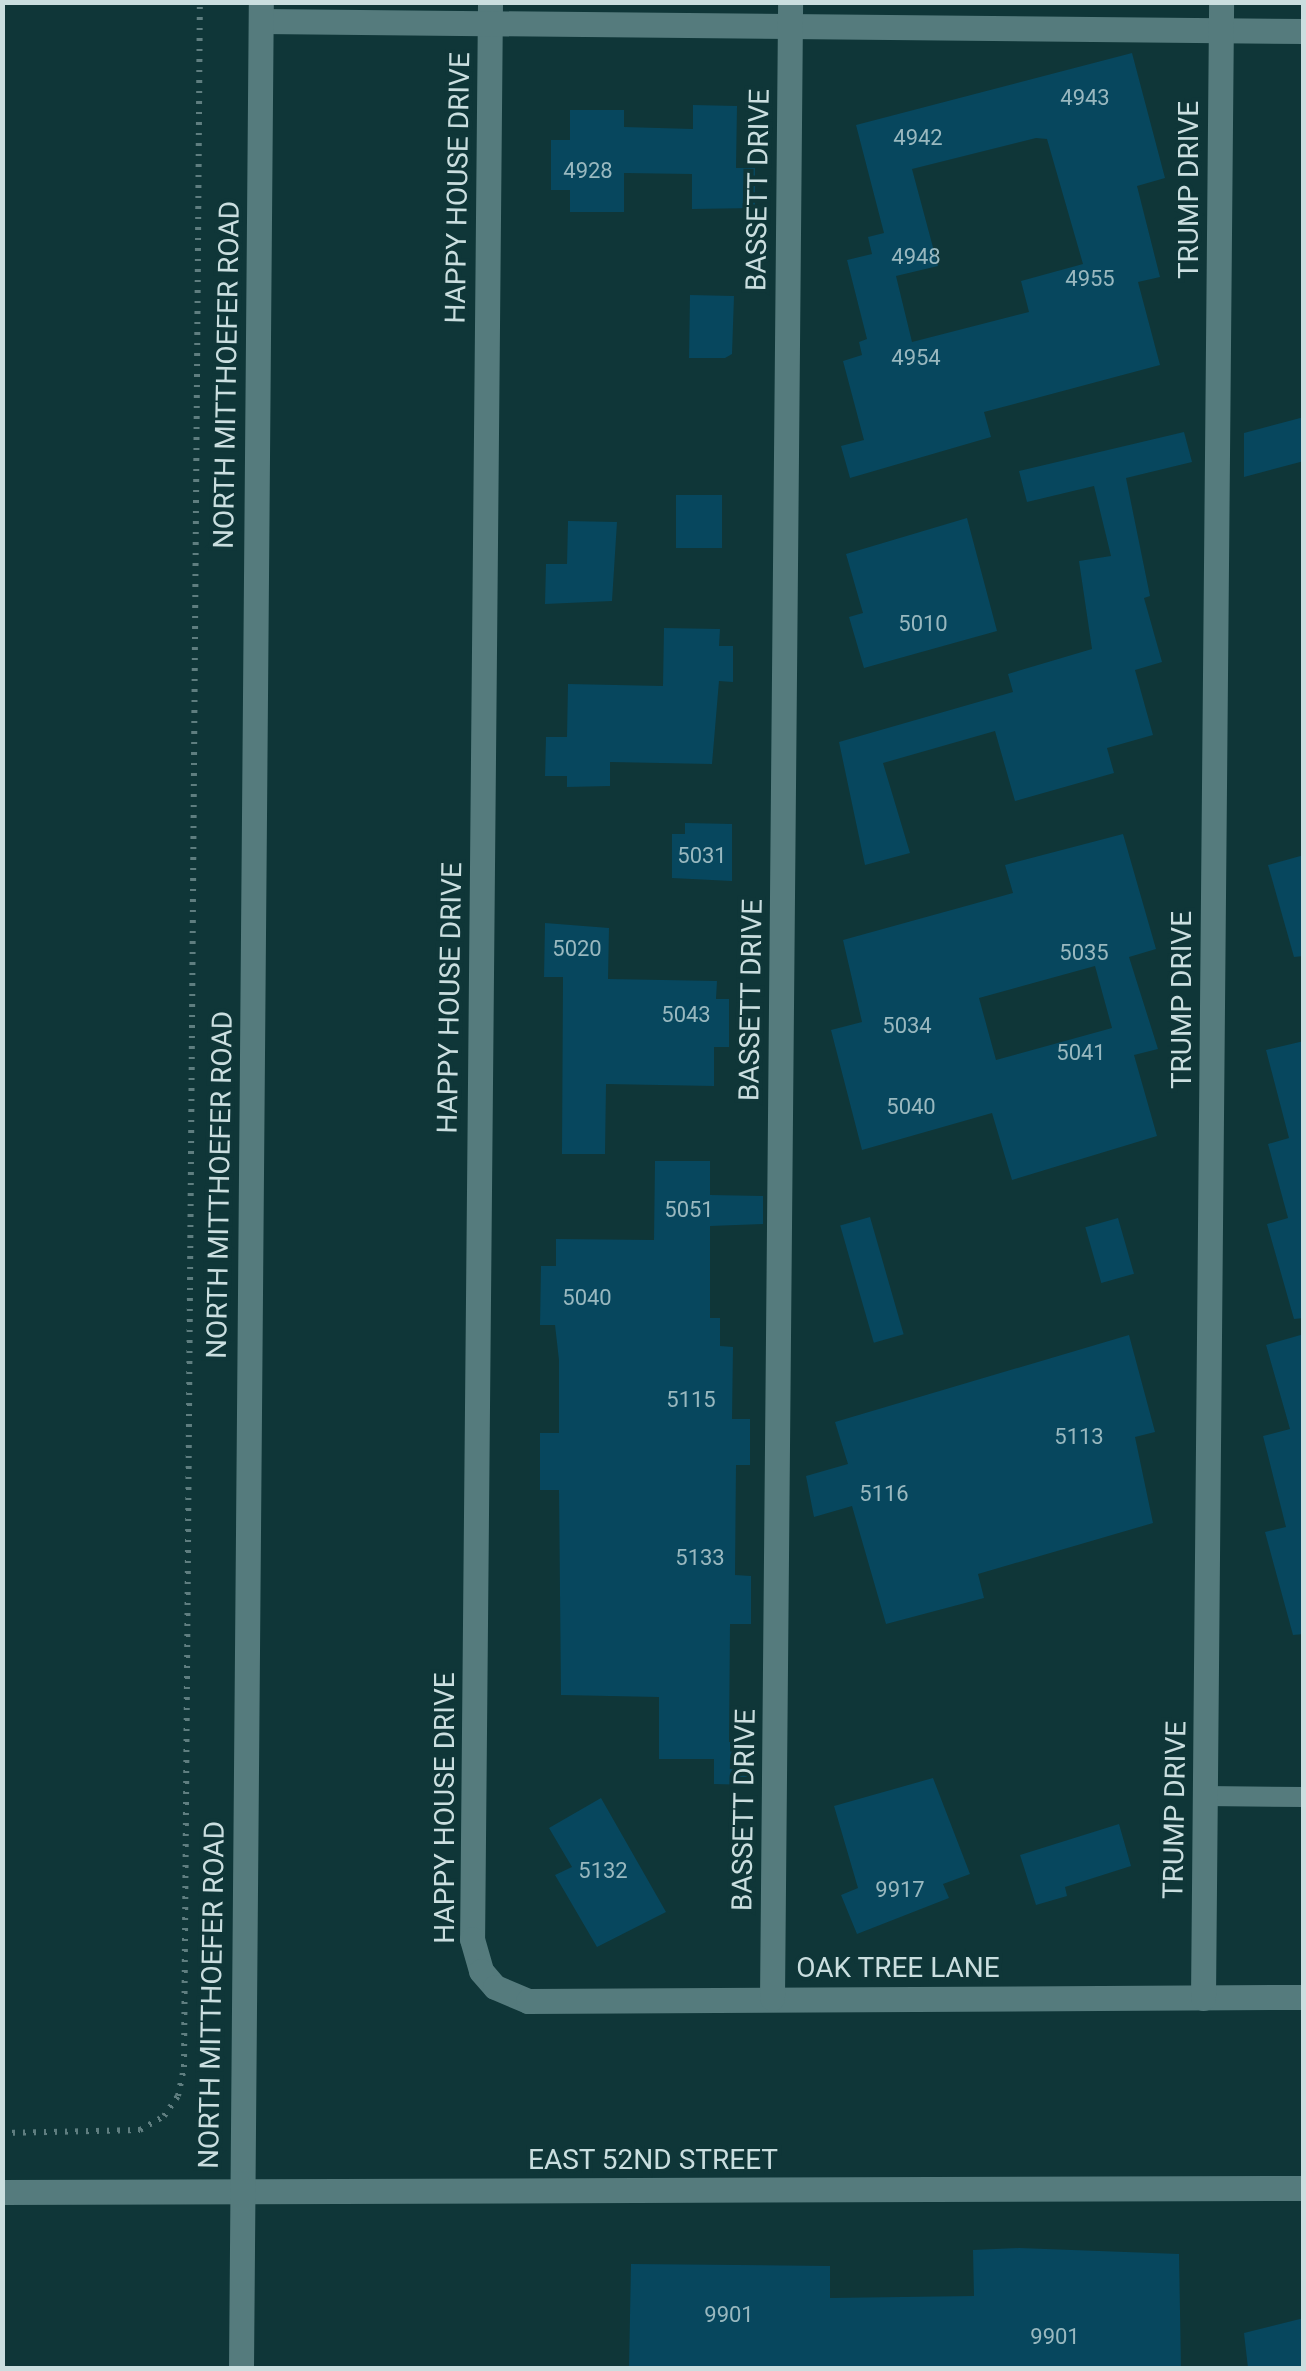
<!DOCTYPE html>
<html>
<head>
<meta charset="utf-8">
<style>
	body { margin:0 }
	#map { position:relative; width:1306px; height:2371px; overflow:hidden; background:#0f3638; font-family:Roboto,sans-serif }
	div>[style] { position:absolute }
	.building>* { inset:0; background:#07475e; transform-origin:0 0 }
	.path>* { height:6px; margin-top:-3px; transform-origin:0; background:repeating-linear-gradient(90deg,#5f7e80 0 2.5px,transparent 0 10.5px) }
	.service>* { height:20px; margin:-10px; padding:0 10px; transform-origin:10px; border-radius:10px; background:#557b7d }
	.minor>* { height:25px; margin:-12.5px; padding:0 12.5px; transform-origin:12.5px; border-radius:12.5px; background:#557b7d }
	.tertiary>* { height:25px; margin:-12.5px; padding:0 12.5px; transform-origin:12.5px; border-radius:12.5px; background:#557b7d }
	.secondary>* { height:25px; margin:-12.5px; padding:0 12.5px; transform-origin:12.5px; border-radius:12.5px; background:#557b7d }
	span { translate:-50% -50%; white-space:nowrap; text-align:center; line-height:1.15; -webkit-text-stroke:8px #0f3638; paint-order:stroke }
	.number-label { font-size:22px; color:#99b8bf }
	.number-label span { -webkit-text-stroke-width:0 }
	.street-label { font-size:28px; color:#cadedf }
	.frame { position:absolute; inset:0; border:5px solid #cadedf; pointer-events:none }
</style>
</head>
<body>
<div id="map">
	<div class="building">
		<i style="clip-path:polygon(evenodd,1132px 53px,1165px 178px,1137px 186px,1160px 277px,1138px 282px,1160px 365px,984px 412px,991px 437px,850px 478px,841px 446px,864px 440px,843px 361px,862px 355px,859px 342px,867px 339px,847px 260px,872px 254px,868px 237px,884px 233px,856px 125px,1132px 53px,1036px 138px,1047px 139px,1083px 264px,1021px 281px,1029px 312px,912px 342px,896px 276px,938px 266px,912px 169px,1036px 138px)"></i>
		<i style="clip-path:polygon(693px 105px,737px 106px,736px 168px,755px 168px,755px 208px,692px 209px,692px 174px,624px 173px,624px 212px,570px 212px,570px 190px,551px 190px,551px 140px,570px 140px,570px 110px,624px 110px,624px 127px,693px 129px)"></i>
		<i style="clip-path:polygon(690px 295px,734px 296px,732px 354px,725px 358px,689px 358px)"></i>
		<i style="clip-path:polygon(1304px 417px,1304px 461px,1244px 477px,1244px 433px)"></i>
		<i style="clip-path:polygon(1184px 432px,1192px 462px,1126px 478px,1150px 596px,1144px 598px,1162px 662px,1135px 670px,1153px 735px,1107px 748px,1114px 773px,1015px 801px,995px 731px,883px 763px,910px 853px,865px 865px,839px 742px,1013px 692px,1008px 674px,1092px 649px,1079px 561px,1111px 556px,1094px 486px,1027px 502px,1019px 471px)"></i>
		<i style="left:676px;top:495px;width:46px;height:53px"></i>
		<i style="clip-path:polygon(967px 518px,997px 631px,864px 668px,849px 617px,863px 613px,846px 554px)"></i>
		<i style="clip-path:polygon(568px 521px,617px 522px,612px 601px,545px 604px,546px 564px,567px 564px)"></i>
		<i style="clip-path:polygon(664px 628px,720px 629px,719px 646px,733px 646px,733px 682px,719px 681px,712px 764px,610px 762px,610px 786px,567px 787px,567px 776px,545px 776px,546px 737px,567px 737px,568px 684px,663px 686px)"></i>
		<i style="clip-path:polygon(685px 823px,732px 824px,732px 881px,672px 878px,672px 834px,685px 834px)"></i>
		<i style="clip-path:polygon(evenodd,1123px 834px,1156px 949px,1129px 957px,1158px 1049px,1134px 1055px,1157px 1136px,1012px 1180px,992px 1113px,862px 1150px,831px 1030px,862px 1022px,843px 940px,1013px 893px,1005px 865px,1123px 834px,1095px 966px,1112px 1028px,996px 1060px,979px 998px,1095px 966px)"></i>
		<i style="clip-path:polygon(1304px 855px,1304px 956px,1294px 957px,1268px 865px)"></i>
		<i style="clip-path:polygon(545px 923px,609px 928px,608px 979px,717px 981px,716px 999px,729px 999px,729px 1047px,714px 1047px,714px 1086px,606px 1084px,605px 1154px,562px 1154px,563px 977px,544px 977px)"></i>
		<i style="clip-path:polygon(1304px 1041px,1304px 1318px,1294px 1319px,1267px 1224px,1288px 1218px,1268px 1144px,1289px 1138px,1266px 1050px)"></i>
		<i style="clip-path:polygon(655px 1161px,710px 1161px,710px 1195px,763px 1196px,763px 1224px,710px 1226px,710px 1318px,720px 1318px,720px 1346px,733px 1347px,732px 1419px,750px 1419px,750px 1465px,736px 1465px,735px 1575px,751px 1576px,751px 1624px,730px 1624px,729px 1742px,753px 1742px,752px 1785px,714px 1784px,714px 1759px,659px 1759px,659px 1697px,561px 1695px,559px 1490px,540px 1490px,540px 1433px,559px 1433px,559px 1360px,555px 1325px,540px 1325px,541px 1266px,556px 1266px,556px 1239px,654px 1240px)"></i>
		<i style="left:870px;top:1217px;width:122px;height:31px;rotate:74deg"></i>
		<i style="left:1118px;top:1218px;width:58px;height:34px;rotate:74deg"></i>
		<i style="clip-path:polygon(1304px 1334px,1304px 1634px,1293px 1635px,1265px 1532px,1286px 1527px,1263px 1436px,1290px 1429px,1266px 1345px)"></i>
		<i style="clip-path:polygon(1129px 1335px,1155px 1432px,1135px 1437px,1153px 1523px,978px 1574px,984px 1598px,886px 1624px,852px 1506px,814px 1517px,806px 1476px,848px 1464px,835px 1422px)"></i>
		<i style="clip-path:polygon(933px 1778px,970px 1874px,943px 1884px,949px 1898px,857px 1934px,841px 1895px,858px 1888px,834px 1806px)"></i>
		<i style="clip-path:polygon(601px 1798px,666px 1912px,597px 1947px,555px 1875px,572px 1867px,549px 1828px)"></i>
		<i style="clip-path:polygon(1119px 1824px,1131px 1866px,1065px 1887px,1067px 1896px,1036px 1905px,1020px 1855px)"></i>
		<i style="clip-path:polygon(1019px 2248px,1179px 2254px,1181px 2368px,629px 2368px,631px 2264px,830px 2266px,830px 2298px,974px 2296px,973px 2250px)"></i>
		<i style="clip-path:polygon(1304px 2318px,1304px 2368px,1248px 2368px,1244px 2333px)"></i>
	</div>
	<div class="path">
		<i style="left:2px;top:2133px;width:138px;rotate:-1.2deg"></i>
		<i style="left:140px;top:2130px;width:28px;rotate:-30deg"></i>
		<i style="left:164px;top:2116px;width:24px;rotate:-55deg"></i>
		<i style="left:178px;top:2096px;width:30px;rotate:-78deg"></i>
		<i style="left:184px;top:2067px;width:2065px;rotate:-89.56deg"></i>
	</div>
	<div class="service">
		<i style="left:1205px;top:1796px;width:99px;rotate:0.6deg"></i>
	</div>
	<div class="minor">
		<i style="left:490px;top:2px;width:1937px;rotate:90.53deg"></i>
		<i style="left:472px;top:1939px;width:33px;rotate:74deg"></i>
		<i style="left:481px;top:1971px;width:21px;rotate:49deg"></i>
		<i style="left:495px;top:1987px;width:36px;rotate:23deg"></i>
		<i style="left:528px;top:2001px;width:776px;rotate:-0.3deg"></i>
		<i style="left:261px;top:21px;width:1043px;rotate:0.55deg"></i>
		<i style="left:772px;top:1998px;width:1996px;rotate:-89.48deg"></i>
		<i style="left:1203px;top:1998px;width:1996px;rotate:-89.48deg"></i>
	</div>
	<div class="tertiary">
		<i style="left:2px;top:2192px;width:1302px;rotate:-0.18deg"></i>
	</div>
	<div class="secondary">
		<i style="left:241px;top:2368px;width:2366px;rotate:-89.52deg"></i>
	</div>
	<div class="number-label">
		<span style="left:1085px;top:98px">4943</span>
		<span style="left:918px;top:138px">4942</span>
		<span style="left:588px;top:171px">4928</span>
		<span style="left:916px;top:257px">4948</span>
		<span style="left:1090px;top:279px">4955</span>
		<span style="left:916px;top:358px">4954</span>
		<span style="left:923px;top:624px">5010</span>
		<span style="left:702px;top:856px">5031</span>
		<span style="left:577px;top:949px">5020</span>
		<span style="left:1084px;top:953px">5035</span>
		<span style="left:686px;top:1015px">5043</span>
		<span style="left:907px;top:1026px">5034</span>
		<span style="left:1081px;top:1053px">5041</span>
		<span style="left:911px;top:1107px">5040</span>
		<span style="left:689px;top:1210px">5051</span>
		<span style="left:587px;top:1298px">5040</span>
		<span style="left:691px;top:1400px">5115</span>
		<span style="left:1079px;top:1437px">5113</span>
		<span style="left:884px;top:1494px">5116</span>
		<span style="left:700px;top:1558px">5133</span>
		<span style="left:603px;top:1871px">5132</span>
		<span style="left:900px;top:1890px">9917</span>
		<span style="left:729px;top:2315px">9901</span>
		<span style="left:1055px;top:2337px">9901</span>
	</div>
	<div class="street-label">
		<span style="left:458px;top:188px;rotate:-89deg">HAPPY HOUSE DRIVE</span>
		<span style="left:758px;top:190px;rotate:-89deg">BASSETT DRIVE</span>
		<span style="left:1189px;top:190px;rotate:-90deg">TRUMP DRIVE</span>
		<span style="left:227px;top:375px;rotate:-89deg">NORTH MITTHOEFER ROAD</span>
		<span style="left:450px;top:998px;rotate:-89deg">HAPPY HOUSE DRIVE</span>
		<span style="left:751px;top:1000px;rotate:-89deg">BASSETT DRIVE</span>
		<span style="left:1182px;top:1000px;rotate:-90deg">TRUMP DRIVE</span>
		<span style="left:220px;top:1185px;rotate:-89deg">NORTH MITTHOEFER ROAD</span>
		<span style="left:445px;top:1808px;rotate:-90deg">HAPPY HOUSE DRIVE</span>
		<span style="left:744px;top:1810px;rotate:-89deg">BASSETT DRIVE</span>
		<span style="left:1175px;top:1810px;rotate:-89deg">TRUMP DRIVE</span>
		<span style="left:898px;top:1968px">OAK TREE LANE</span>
		<span style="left:212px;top:1995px;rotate:-89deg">NORTH MITTHOEFER ROAD</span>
		<span style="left:653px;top:2160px">EAST 52ND STREET</span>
	</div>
	<div class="frame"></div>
</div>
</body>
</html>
